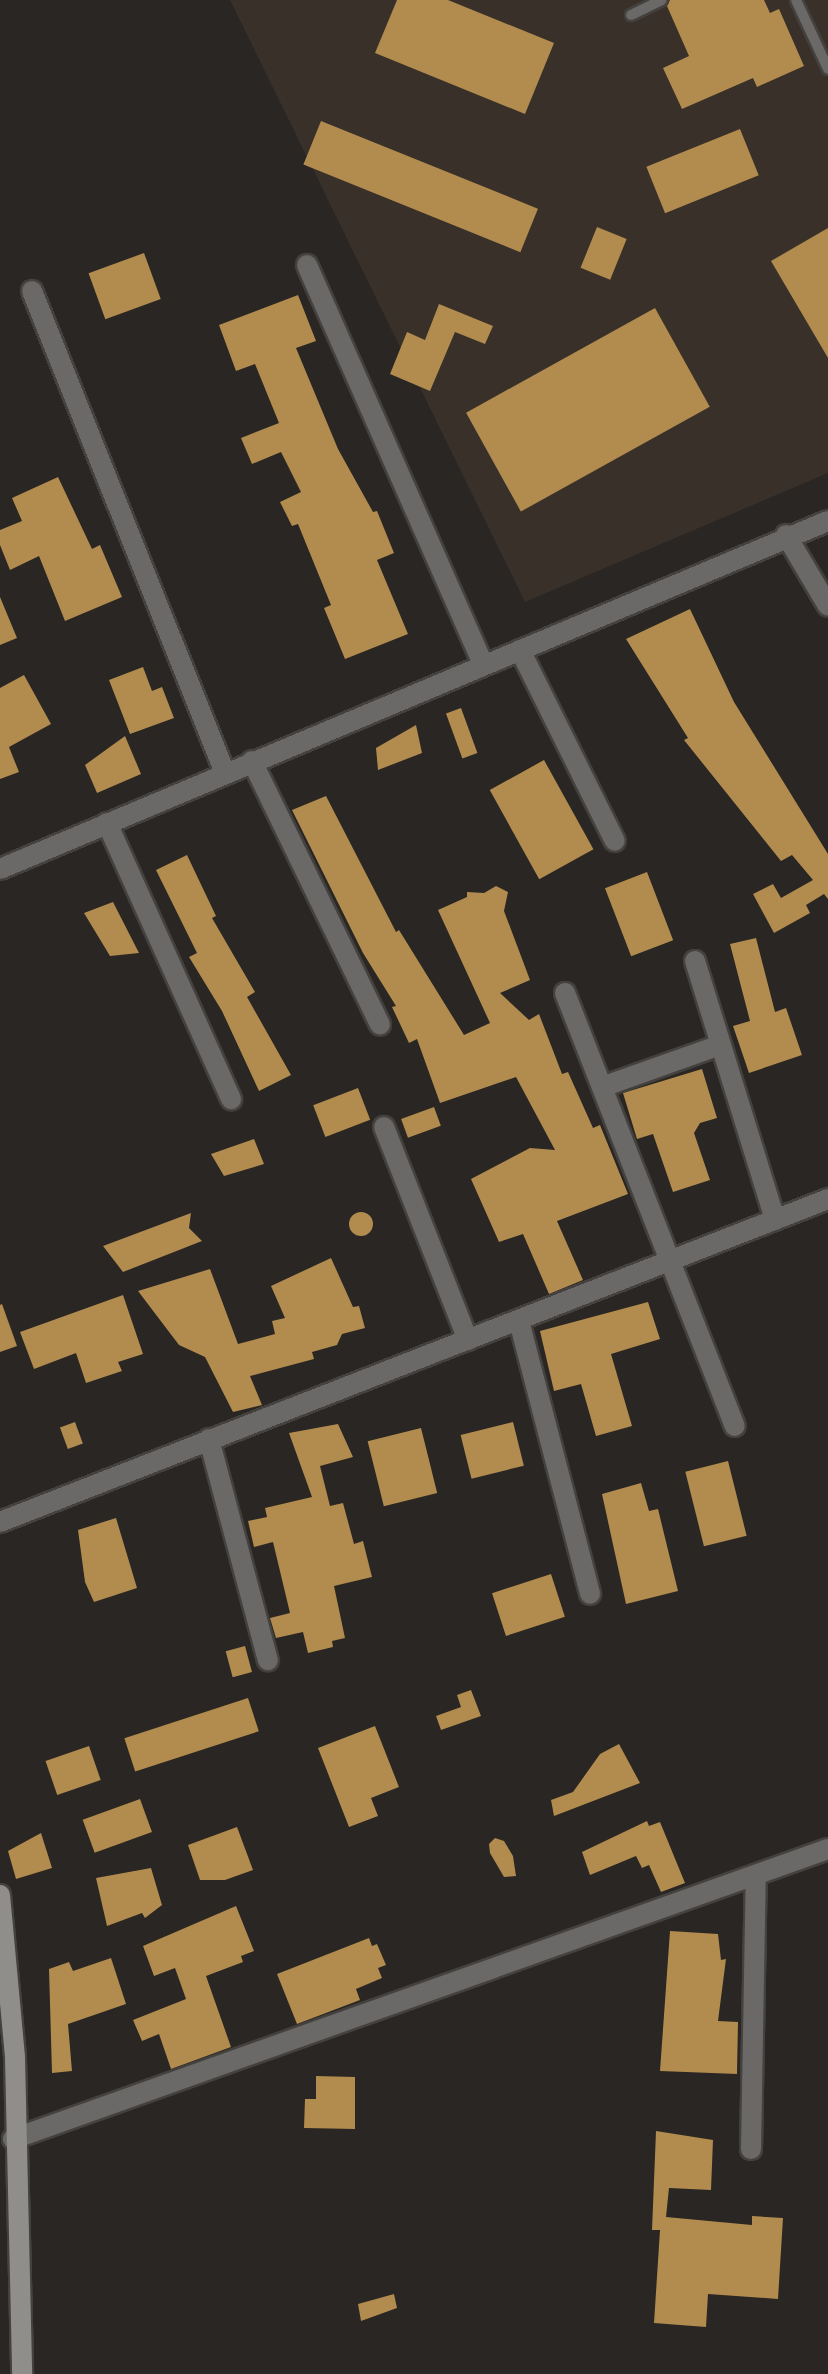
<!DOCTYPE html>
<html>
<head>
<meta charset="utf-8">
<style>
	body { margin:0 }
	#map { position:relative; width:828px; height:2374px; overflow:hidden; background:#292623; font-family:Arial,sans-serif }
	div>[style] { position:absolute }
	.built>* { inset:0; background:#383029 }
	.building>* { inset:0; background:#b28b4e; transform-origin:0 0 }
	.round { border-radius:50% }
	.roads { filter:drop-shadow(2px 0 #44413e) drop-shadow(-2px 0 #44413e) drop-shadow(0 2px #44413e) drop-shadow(0 -2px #44413e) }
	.service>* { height:10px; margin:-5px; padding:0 5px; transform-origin:5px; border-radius:5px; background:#6a6967 }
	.minor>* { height:20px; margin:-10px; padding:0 10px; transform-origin:10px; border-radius:10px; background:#6a6967 }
	.tertiary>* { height:20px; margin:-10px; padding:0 10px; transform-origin:10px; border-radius:10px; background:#6a6967 }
	.secondary>* { height:20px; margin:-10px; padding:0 10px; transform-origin:10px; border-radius:10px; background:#908e8b }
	span { translate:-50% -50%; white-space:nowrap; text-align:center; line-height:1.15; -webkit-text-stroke:8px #292623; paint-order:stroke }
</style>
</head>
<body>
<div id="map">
	<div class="built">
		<i style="clip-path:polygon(230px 0,828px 0,828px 473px,525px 602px)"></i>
	</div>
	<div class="building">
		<i style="clip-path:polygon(397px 0,448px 0,554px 43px,525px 114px,375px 53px)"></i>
		<i style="clip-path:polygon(670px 0,764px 0,770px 13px,779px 9px,804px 66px,757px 87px,753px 78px,682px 109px,663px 68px,689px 56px,667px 6px)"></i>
		<i style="left:321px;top:121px;width:234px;height:47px;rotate:22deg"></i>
		<i style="left:740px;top:129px;width:50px;height:101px;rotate:68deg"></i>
		<i style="left:597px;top:227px;width:32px;height:44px;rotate:22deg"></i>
		<i style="clip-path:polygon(828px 228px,828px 358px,771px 261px)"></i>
		<i style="left:144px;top:253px;width:49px;height:59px;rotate:70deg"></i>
		<i style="clip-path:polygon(298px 295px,316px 341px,296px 348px,338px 449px,373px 512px,377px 511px,394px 553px,377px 560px,408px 634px,345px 659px,324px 608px,331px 605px,298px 524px,292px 526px,280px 502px,301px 492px,281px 452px,252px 464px,241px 438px,279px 423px,255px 364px,236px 371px,219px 325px)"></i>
		<i style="clip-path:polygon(439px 304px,493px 326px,485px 344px,455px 332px,430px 391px,390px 374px,407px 332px,425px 340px)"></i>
		<i style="left:655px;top:308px;width:113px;height:216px;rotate:61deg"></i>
		<i style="clip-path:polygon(58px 477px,92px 549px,100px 545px,122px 597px,65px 621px,39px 556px,10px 570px,0 545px,0 530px,22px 521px,12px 498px)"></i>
		<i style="clip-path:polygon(0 597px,17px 638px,0 645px)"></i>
		<i style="clip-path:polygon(690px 609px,734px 702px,828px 854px,828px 899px,824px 894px,806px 905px,810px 913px,774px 933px,753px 894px,773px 884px,781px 898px,813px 880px,792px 855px,781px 861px,684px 740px,688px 738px,626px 639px)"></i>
		<i style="clip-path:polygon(143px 667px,152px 691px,162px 687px,174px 718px,130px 734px,109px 680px)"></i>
		<i style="clip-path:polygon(24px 675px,51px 724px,9px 747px,19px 772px,0 779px,0 688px)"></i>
		<i style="left:461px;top:708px;width:48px;height:16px;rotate:70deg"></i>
		<i style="clip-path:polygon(416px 725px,422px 753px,378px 770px,376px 748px)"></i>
		<i style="clip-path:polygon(125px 736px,141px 774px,97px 793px,85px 765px)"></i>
		<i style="left:544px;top:760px;width:102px;height:62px;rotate:61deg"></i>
		<i style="clip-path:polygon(326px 796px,396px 932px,399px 930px,464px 1035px,490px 1023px,438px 910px,467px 897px,467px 892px,484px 893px,496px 886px,508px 892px,504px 911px,530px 980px,500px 993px,529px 1020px,539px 1014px,562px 1074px,568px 1072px,593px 1128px,600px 1125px,628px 1194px,557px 1221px,583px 1280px,549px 1294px,523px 1234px,499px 1242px,471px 1179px,530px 1148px,555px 1150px,516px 1077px,440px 1103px,417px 1039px,409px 1043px,392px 1007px,396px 1006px,363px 953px,292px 810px)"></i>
		<i style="clip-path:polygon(187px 855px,216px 916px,212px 918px,255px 992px,247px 997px,291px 1075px,259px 1091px,222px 1011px,189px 957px,197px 953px,156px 870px)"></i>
		<i style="left:647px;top:872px;width:73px;height:45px;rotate:69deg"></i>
		<i style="clip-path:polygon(113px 902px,139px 953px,110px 956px,84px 913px)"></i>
		<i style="clip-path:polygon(756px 938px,775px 1012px,786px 1008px,802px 1055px,749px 1073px,733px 1026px,750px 1021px,730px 944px)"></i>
		<i style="clip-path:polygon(702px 1069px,717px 1118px,700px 1123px,694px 1133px,710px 1180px,673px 1192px,653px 1134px,637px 1139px,623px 1093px)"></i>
		<i style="left:358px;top:1088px;width:34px;height:48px;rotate:69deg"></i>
		<i style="left:434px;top:1107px;width:20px;height:35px;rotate:70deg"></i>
		<i style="clip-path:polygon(254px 1139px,264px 1164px,224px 1176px,211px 1154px)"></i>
		<i class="round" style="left:349px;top:1212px;width:24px;height:24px"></i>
		<i style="clip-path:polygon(191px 1213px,189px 1228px,202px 1241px,123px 1272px,103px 1246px)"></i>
		<i style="clip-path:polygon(331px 1258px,353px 1307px,359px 1306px,365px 1328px,342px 1334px,337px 1345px,312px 1352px,314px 1359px,250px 1376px,262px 1405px,233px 1412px,205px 1357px,179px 1345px,138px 1291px,210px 1269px,238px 1344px,275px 1334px,272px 1321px,285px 1318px,271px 1286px)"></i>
		<i style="clip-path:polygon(123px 1295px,143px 1354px,118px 1362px,122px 1371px,86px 1383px,76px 1353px,34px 1369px,20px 1332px)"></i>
		<i style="clip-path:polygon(648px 1302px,660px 1339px,611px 1354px,632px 1426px,596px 1436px,581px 1384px,554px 1391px,540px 1331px)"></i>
		<i style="clip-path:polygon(2px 1304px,17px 1346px,0 1352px,0 1305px)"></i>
		<i style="left:75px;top:1422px;width:23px;height:16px;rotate:70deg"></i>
		<i style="left:513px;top:1422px;width:45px;height:54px;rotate:76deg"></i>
		<i style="clip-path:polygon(338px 1424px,353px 1457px,320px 1466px,330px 1506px,343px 1503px,354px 1544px,363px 1541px,372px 1577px,334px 1586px,345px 1638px,332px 1641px,333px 1647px,308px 1653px,303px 1632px,276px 1638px,270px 1618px,290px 1613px,273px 1542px,254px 1547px,248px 1521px,267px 1517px,265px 1508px,312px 1497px,289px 1433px)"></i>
		<i style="left:421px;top:1428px;width:67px;height:55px;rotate:76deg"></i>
		<i style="left:728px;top:1461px;width:77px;height:44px;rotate:76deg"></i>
		<i style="clip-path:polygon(641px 1483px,649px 1511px,658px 1509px,678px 1591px,626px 1604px,602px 1494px)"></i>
		<i style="clip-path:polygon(116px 1518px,137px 1588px,94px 1602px,85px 1582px,78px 1530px)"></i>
		<i style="left:551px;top:1574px;width:45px;height:62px;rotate:72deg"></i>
		<i style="left:245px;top:1646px;width:27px;height:20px;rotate:75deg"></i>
		<i style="clip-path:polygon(471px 1690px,481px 1716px,441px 1730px,436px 1716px,461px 1707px,457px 1695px)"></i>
		<i style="left:248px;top:1698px;width:35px;height:130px;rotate:72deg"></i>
		<i style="clip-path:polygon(375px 1726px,399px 1787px,371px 1798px,378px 1816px,349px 1827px,318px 1748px)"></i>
		<i style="clip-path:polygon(619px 1744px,640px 1783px,554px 1816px,551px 1800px,573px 1792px,600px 1754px)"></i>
		<i style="left:89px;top:1746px;width:36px;height:46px;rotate:71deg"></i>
		<i style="left:140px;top:1799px;width:35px;height:61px;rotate:70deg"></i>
		<i style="clip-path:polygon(647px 1821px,649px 1826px,660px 1822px,685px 1883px,661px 1892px,649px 1865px,642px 1868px,636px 1856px,590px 1875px,582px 1852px)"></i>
		<i style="clip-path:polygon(237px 1827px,253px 1870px,225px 1880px,200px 1880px,188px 1845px)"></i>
		<i style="clip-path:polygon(41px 1833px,52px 1868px,16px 1879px,8px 1851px)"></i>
		<i style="clip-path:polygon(495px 1838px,504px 1841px,513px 1856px,516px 1876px,504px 1877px,490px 1853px,489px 1844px)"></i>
		<i style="clip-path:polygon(151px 1868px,162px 1905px,145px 1918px,142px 1913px,107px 1926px,96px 1878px)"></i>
		<i style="clip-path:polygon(236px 1906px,254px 1951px,241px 1956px,243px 1962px,206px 1976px,231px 2047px,171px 2069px,159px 2034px,142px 2041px,133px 2020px,186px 1999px,175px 1968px,154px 1976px,143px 1946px)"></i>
		<i style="clip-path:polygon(670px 1931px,718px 1934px,721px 1960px,726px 1959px,718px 2021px,738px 2022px,737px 2074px,660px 2071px)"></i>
		<i style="clip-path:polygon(369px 1938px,372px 1946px,377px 1944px,386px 1965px,378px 1968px,382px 1978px,356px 1989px,360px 2000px,297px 2024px,277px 1974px)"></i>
		<i style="clip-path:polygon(111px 1958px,126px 2004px,68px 2024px,72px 2071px,52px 2073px,49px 1969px,69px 1962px,73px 1971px)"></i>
		<i style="clip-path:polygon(316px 2076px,355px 2077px,355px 2129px,304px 2128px,305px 2099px,316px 2099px)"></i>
		<i style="clip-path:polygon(656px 2131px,713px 2140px,711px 2190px,669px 2188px,666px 2217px,752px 2225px,752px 2216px,783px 2218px,778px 2299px,708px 2294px,706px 2327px,654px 2323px,660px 2230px,652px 2230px)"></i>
		<i style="clip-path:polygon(394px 2294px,397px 2308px,361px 2321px,358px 2304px)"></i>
	</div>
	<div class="roads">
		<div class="service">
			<i style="left:796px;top:0;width:76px;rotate:65.1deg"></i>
			<i style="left:631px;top:15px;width:34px;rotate:-26deg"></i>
		</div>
		<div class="minor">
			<i style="left:307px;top:265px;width:436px;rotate:66.2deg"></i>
			<i style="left:32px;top:291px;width:519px;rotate:68.18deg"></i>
			<i style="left:786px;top:535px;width:82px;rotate:59.4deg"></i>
			<i style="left:520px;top:650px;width:213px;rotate:63.6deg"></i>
			<i style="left:252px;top:761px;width:293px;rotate:64.1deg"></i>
			<i style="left:107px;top:823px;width:303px;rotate:65.8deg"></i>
			<i style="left:695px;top:961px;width:271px;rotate:72.8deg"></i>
			<i style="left:565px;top:993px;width:465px;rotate:68.6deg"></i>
			<i style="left:602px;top:1087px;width:125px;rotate:-19.6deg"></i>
			<i style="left:384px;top:1127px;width:229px;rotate:68.5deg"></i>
			<i style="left:519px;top:1321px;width:282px;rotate:75.4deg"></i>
			<i style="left:209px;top:1439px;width:229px;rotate:75.1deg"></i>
			<i style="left:0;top:1522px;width:889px;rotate:-21.31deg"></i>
			<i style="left:13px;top:2139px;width:865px;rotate:-19.59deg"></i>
			<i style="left:751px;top:2149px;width:274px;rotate:-89deg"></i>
		</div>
		<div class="tertiary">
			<i style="left:0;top:869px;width:898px;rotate:-22.8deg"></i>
		</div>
		<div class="secondary">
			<i style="left:0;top:1895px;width:164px;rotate:84.7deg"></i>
			<i style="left:15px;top:2058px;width:316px;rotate:88.7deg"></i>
		</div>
	</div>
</div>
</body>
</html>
